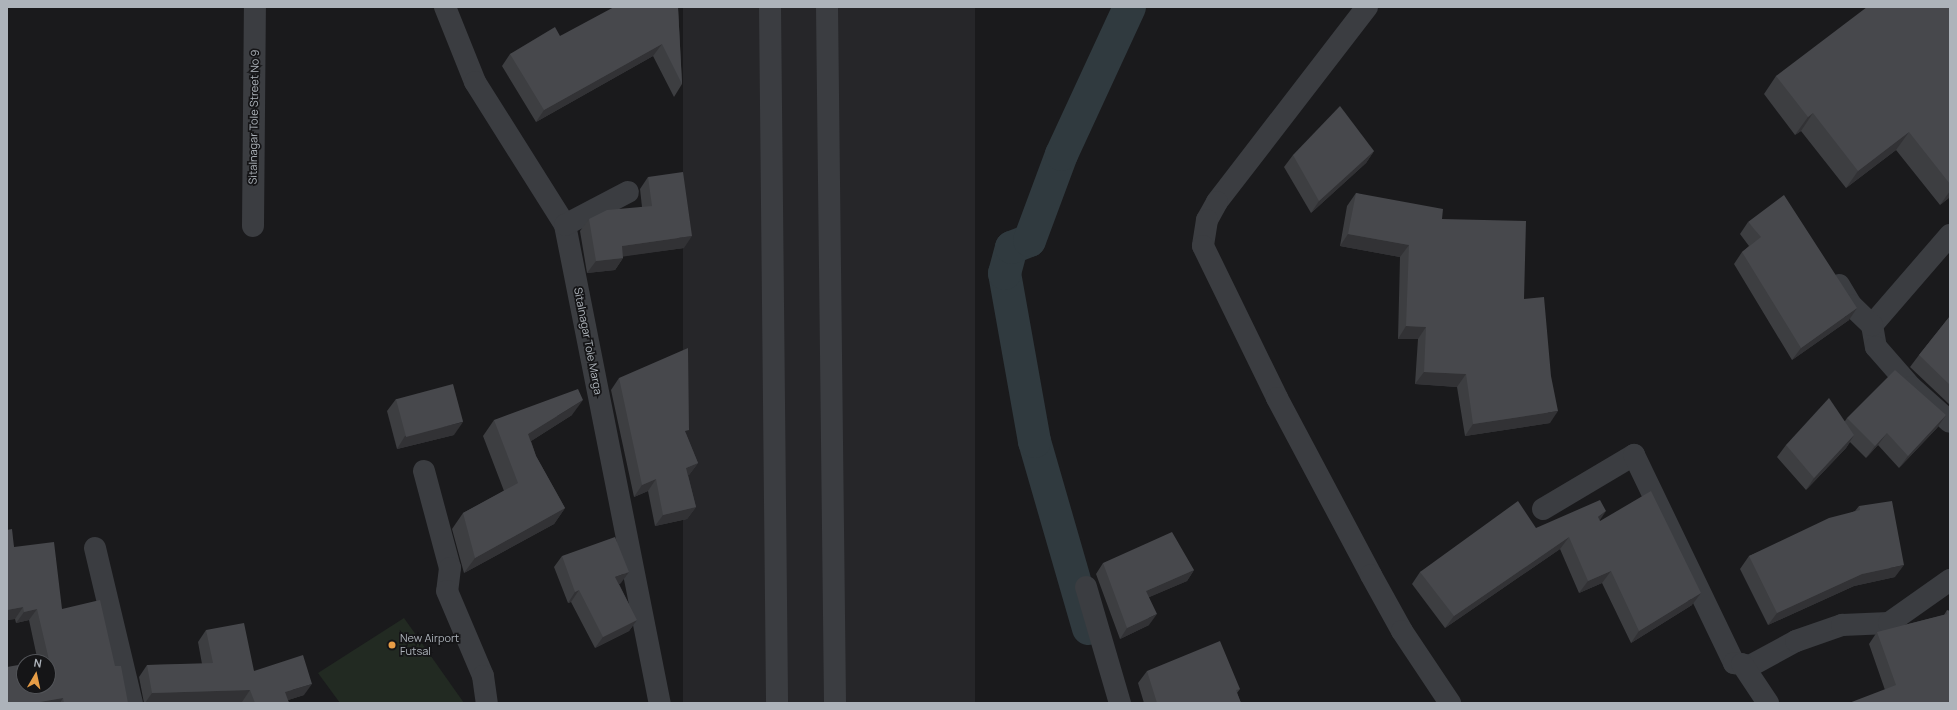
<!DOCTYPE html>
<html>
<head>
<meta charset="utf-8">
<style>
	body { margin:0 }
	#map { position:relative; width:1957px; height:710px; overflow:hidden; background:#1a1a1c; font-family:Manrope,sans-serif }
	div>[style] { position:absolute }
	.built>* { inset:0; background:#262629; transform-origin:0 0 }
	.green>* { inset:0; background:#222a22 }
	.canal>* { height:33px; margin:-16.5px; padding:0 16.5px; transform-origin:16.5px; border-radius:16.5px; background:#303a3f }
	.minor>* { height:22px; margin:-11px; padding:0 11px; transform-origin:11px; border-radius:11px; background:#3b3d41 }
	.tertiary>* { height:22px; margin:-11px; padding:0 11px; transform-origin:11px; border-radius:11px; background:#3b3d41 }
	.wall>* { inset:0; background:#3d3e41 }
	.shaded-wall>* { inset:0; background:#323235 }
	.building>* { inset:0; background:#47484c; transform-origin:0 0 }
	.dots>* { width:11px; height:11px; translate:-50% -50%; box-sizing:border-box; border:2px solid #151517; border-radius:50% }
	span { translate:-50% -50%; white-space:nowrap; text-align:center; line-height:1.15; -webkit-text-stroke:3.5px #151517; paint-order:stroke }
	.street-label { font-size:11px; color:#adb3ba }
	.poi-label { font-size:11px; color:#adb3ba }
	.left { translate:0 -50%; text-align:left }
	.frame { position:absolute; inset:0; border:8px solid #adb3ba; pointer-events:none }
	.north { position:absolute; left:16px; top:654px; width:40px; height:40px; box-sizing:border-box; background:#151517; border:1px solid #525458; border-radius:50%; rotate:9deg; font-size:11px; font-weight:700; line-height:16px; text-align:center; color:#adb3ba }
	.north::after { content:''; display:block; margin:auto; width:14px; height:18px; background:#e79d46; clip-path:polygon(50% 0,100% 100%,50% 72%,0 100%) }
</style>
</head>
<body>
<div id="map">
	<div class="built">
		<i style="left:683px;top:7px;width:292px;height:697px"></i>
	</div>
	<div class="green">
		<i style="clip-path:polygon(404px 618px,464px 703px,340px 703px,318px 673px)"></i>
	</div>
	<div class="canal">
		<i style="left:1088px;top:628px;width:195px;rotate:-106.1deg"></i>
		<i style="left:1034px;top:441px;width:171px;rotate:-100.1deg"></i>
		<i style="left:1004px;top:273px;width:27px;rotate:-75deg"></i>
		<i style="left:1011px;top:247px;width:19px;rotate:-21deg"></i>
		<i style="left:1029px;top:240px;width:92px;rotate:-69.6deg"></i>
		<i style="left:1061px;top:154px;width:162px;rotate:-65.2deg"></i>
	</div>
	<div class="minor">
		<i style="left:445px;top:7px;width:81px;rotate:68.2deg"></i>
		<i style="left:475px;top:82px;width:169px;rotate:57.8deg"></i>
		<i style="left:565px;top:225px;width:487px;rotate:78.8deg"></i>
		<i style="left:1367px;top:7px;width:246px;rotate:127.6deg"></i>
		<i style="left:1217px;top:202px;width:21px;rotate:119deg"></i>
		<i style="left:1207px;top:220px;width:26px;rotate:99deg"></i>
		<i style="left:1203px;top:246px;width:169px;rotate:64deg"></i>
		<i style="left:1277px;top:398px;width:200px;rotate:62deg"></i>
		<i style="left:1371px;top:575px;width:64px;rotate:61deg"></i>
		<i style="left:1402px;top:631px;width:87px;rotate:56.3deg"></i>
		<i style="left:565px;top:225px;width:71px;rotate:-27.6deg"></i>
		<i style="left:253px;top:226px;width:219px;rotate:-89.5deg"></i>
		<i style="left:1950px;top:235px;width:119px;rotate:130.9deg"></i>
		<i style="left:1872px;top:325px;width:22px;rotate:80deg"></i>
		<i style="left:1876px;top:347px;width:53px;rotate:48.8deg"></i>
		<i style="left:1911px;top:387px;width:52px;rotate:41.9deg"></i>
		<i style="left:1839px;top:285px;width:23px;rotate:59deg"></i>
		<i style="left:1851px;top:305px;width:29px;rotate:44deg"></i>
		<i style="left:424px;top:471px;width:100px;rotate:75deg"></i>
		<i style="left:450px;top:568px;width:23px;rotate:97deg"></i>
		<i style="left:447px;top:591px;width:92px;rotate:67deg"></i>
		<i style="left:483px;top:676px;width:27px;rotate:82deg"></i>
		<i style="left:1543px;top:509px;width:106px;rotate:-30.7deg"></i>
		<i style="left:1634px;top:455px;width:231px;rotate:64.3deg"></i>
		<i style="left:1734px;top:663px;width:16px;rotate:11deg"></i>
		<i style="left:1750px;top:666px;width:52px;rotate:-28.5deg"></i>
		<i style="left:1796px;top:641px;width:49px;rotate:-19.2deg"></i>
		<i style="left:1842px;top:625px;width:47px;rotate:-2.4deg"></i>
		<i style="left:1889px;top:623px;width:75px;rotate:-35.2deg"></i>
		<i style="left:95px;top:548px;width:159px;rotate:76.6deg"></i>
		<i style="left:1086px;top:587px;width:121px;rotate:73.7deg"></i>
		<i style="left:1742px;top:664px;width:47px;rotate:56.3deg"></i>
	</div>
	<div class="tertiary">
		<i style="left:770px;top:7px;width:696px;rotate:89.42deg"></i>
		<i style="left:827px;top:7px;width:696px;rotate:89.34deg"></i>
	</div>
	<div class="wall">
		<i style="clip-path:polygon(678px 7px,682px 84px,674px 97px,653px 56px,536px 122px,502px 66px,510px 54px,560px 36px)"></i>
		<i style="clip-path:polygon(1950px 7px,1950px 197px,1940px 205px,1896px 150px,1846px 188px,1801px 131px,1795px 135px,1764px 94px,1776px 76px)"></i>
		<i style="clip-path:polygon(1374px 151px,1366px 163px,1311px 213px,1284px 167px,1293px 155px)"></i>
		<i style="clip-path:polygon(648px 177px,684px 248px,623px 256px,623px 258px,615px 270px,587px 273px,580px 231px,589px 219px,642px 207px,640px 189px)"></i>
		<i style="clip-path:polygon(1356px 193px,1442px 219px,1524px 299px,1550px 423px,1465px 436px,1457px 387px,1415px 384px,1418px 339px,1398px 339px,1400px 257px,1340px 246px,1347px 206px)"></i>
		<i style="clip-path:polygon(1748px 222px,1849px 320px,1792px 360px,1734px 264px,1742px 252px,1749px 246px,1740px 234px)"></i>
		<i style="clip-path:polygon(1950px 316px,1950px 405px,1910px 367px,1919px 355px)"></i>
		<i style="clip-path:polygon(619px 378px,686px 434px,698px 463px,689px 475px,688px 475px,696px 507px,687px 519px,655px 526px,648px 491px,634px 497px,611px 390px)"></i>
		<i style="clip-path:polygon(396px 399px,454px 435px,397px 449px,387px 411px)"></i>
		<i style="clip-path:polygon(572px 415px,531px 441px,536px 456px,565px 508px,554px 524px,464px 573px,452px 529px,463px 513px,504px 491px,483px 436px,494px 420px)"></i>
		<i style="clip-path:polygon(1946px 415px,1937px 428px,1899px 468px,1878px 445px,1866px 458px,1850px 442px,1846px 448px,1806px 490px,1777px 457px,1786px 445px,1845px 421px,1847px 418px)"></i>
		<i style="clip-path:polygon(1859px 506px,1895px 577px,1854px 586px,1768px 625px,1740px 569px,1749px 556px,1855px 511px)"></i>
		<i style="clip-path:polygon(1600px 521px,1692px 605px,1631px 643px,1602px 583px,1579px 593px,1560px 549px,1445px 628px,1412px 584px,1420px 572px,1536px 528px)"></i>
		<i style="clip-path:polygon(7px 530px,14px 547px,62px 609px,115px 666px,128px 703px,7px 703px,38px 662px,29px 620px,16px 623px,15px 619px,7px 620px)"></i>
		<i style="clip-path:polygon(562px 556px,621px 583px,619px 584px,637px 620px,629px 631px,595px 648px,571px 602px,568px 603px,554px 567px)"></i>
		<i style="clip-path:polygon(1103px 563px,1194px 570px,1187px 581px,1149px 597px,1149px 625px,1120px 639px,1096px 574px)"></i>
		<i style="clip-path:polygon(1947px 610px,1950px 703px,1885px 690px,1869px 644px,1877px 632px,1944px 615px)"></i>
		<i style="clip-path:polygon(206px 630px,254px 671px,304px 695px,288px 700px,289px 703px,242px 703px,242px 702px,192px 703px,144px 703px,139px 677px,147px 665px,202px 664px,198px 642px)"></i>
		<i style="clip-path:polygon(1147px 671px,1240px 689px,1237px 693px,1241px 703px,1144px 703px,1138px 683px)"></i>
	</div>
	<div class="shaded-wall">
		<i style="clip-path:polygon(662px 44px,653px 56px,536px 122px,544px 110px)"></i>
		<i style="clip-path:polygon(1813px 113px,1801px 131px,1795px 135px,1808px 117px)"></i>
		<i style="clip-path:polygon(1909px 132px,1896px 150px,1846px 188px,1858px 171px)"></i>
		<i style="clip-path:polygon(1374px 151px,1366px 163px,1311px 213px,1319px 201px)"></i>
		<i style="clip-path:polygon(1950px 191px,1950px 197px,1940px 205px)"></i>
		<i style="clip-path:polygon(1348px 234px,1409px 245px,1400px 257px,1340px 246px)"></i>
		<i style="clip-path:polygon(692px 236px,684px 248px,613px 258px,622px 246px)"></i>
		<i style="clip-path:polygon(623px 258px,615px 270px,587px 273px,596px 261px)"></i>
		<i style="clip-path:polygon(1857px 308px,1849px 320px,1792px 360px,1801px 348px)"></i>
		<i style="clip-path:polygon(1406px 326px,1426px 327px,1418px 339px,1398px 339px)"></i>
		<i style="clip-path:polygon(1424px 372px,1466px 374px,1457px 387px,1415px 384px)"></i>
		<i style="clip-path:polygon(583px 400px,572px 415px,517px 450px,528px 434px)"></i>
		<i style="clip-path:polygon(1558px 411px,1550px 423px,1465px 436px,1473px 424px)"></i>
		<i style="clip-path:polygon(1946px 415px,1937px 428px,1899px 468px,1908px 456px)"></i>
		<i style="clip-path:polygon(463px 422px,454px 435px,397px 449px,405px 436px)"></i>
		<i style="clip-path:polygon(1887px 433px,1878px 445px,1866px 458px,1875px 446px)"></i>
		<i style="clip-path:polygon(1854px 435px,1846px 448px,1806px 490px,1814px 478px)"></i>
		<i style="clip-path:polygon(698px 463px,689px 475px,678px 480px,686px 468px)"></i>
		<i style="clip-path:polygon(656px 479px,648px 491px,634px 497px,642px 485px)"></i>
		<i style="clip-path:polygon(696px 507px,687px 519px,655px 526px,663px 515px)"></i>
		<i style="clip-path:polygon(565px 508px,554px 524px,464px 573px,475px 558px)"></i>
		<i style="clip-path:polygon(1606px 511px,1598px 523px,1598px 517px)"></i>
		<i style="clip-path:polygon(1569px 537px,1560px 549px,1445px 628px,1454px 616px)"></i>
		<i style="clip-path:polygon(1904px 565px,1895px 577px,1854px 586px,1768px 625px,1777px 613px,1862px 574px)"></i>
		<i style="clip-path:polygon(1194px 570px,1187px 581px,1138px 602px,1146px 591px)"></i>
		<i style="clip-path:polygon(1611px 571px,1602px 583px,1579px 593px,1588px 581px)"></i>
		<i style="clip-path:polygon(629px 572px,621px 583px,608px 588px,615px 577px)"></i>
		<i style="clip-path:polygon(579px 590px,571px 602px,568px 603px,575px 592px)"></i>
		<i style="clip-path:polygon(1701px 593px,1692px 605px,1631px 643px,1639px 631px)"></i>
		<i style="clip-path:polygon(23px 607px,15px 619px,7px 620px,7px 610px)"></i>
		<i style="clip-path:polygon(37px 609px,29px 620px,16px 623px,24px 612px)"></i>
		<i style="clip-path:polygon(1157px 614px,1149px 625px,1120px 639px,1127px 628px)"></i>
		<i style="clip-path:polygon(637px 620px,629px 631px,595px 648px,603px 637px)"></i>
		<i style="clip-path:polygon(312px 684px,304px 695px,279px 703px,285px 692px)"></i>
		<i style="clip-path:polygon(250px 690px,242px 702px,192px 703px,145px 703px,152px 693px)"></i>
		<i style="clip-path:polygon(63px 698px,60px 703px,34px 703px)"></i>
	</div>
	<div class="building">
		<i style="clip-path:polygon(614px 7px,678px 7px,682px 84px,662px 44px,544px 110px,510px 54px,555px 27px,560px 36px)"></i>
		<i style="clip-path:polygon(1867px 7px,1950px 7px,1950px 184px,1909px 132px,1858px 171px,1813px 113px,1808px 117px,1776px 76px)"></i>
		<i style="clip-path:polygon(1340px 106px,1374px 151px,1319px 201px,1293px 155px)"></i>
		<i style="clip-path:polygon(683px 172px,692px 236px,622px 246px,623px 258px,596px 261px,589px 219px,607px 210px,652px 206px,648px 177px)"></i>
		<i style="clip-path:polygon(1356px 193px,1443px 209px,1442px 219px,1526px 221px,1524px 299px,1544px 297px,1551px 376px,1558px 411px,1473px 424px,1466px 374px,1424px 372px,1426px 327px,1406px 326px,1409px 245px,1348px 234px)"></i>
		<i style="clip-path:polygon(1784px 195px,1857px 308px,1801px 348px,1742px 252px,1761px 237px,1748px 222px)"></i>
		<i style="clip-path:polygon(1950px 316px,1950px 385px,1919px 355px)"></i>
		<i style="clip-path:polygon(688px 348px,689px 430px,685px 431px,698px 463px,686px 468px,696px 507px,663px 515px,656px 479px,642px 485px,619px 378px)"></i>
		<i style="clip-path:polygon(1895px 370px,1946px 415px,1908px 456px,1887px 433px,1875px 446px,1847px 418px)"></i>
		<i style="left:453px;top:384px;width:39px;height:59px;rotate:75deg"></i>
		<i style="clip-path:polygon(578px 389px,583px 400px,528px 434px,536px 456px,565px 508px,475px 558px,463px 513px,518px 483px,494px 420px)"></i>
		<i style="clip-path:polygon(1829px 398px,1854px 435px,1814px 478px,1786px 445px)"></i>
		<i style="clip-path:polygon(1651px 491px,1701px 593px,1639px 631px,1611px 571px,1588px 581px,1569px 537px,1454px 616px,1420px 572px,1518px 501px,1536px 528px,1600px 500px,1606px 511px,1598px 517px,1600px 521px)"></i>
		<i style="clip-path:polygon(1892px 501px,1904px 565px,1862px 574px,1777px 613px,1749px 556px,1829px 518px,1860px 510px,1859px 506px)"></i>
		<i style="clip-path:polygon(12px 529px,14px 547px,54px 542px,62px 609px,100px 600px,115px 666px,121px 666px,128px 703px,64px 703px,63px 698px,34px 703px,7px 703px,7px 667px,24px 664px,24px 686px,48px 686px,48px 662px,36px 662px,49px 660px,37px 609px,24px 612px,23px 607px,7px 610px,7px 530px)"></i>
		<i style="clip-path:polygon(1172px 532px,1194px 570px,1146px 591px,1157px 614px,1127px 628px,1103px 563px)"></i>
		<i style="clip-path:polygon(615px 537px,629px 572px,615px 577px,637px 620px,603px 637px,579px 590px,575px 592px,562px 556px)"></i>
		<i style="clip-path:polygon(1947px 610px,1950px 611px,1950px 703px,1849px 703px,1896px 685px,1877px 632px,1947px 614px)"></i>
		<i style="clip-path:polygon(244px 623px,254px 671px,303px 655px,312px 684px,285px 692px,289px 703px,255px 703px,250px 690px,152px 693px,147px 665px,213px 663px,206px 630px)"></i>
		<i style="clip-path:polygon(1220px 641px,1240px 689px,1236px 690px,1241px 703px,1157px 703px,1147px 671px)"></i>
	</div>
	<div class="dots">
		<i style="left:392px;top:645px;background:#e79d46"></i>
	</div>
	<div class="street-label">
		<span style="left:254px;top:117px;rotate:-89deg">Sitalnagar Tole Street No 9</span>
		<span style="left:588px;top:341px;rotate:79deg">Sitalnagar Tole Marga</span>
	</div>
	<div class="poi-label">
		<span class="left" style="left:400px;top:645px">New Airport<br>Futsal</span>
	</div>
	<div class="frame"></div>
	<div class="north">N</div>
</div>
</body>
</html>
